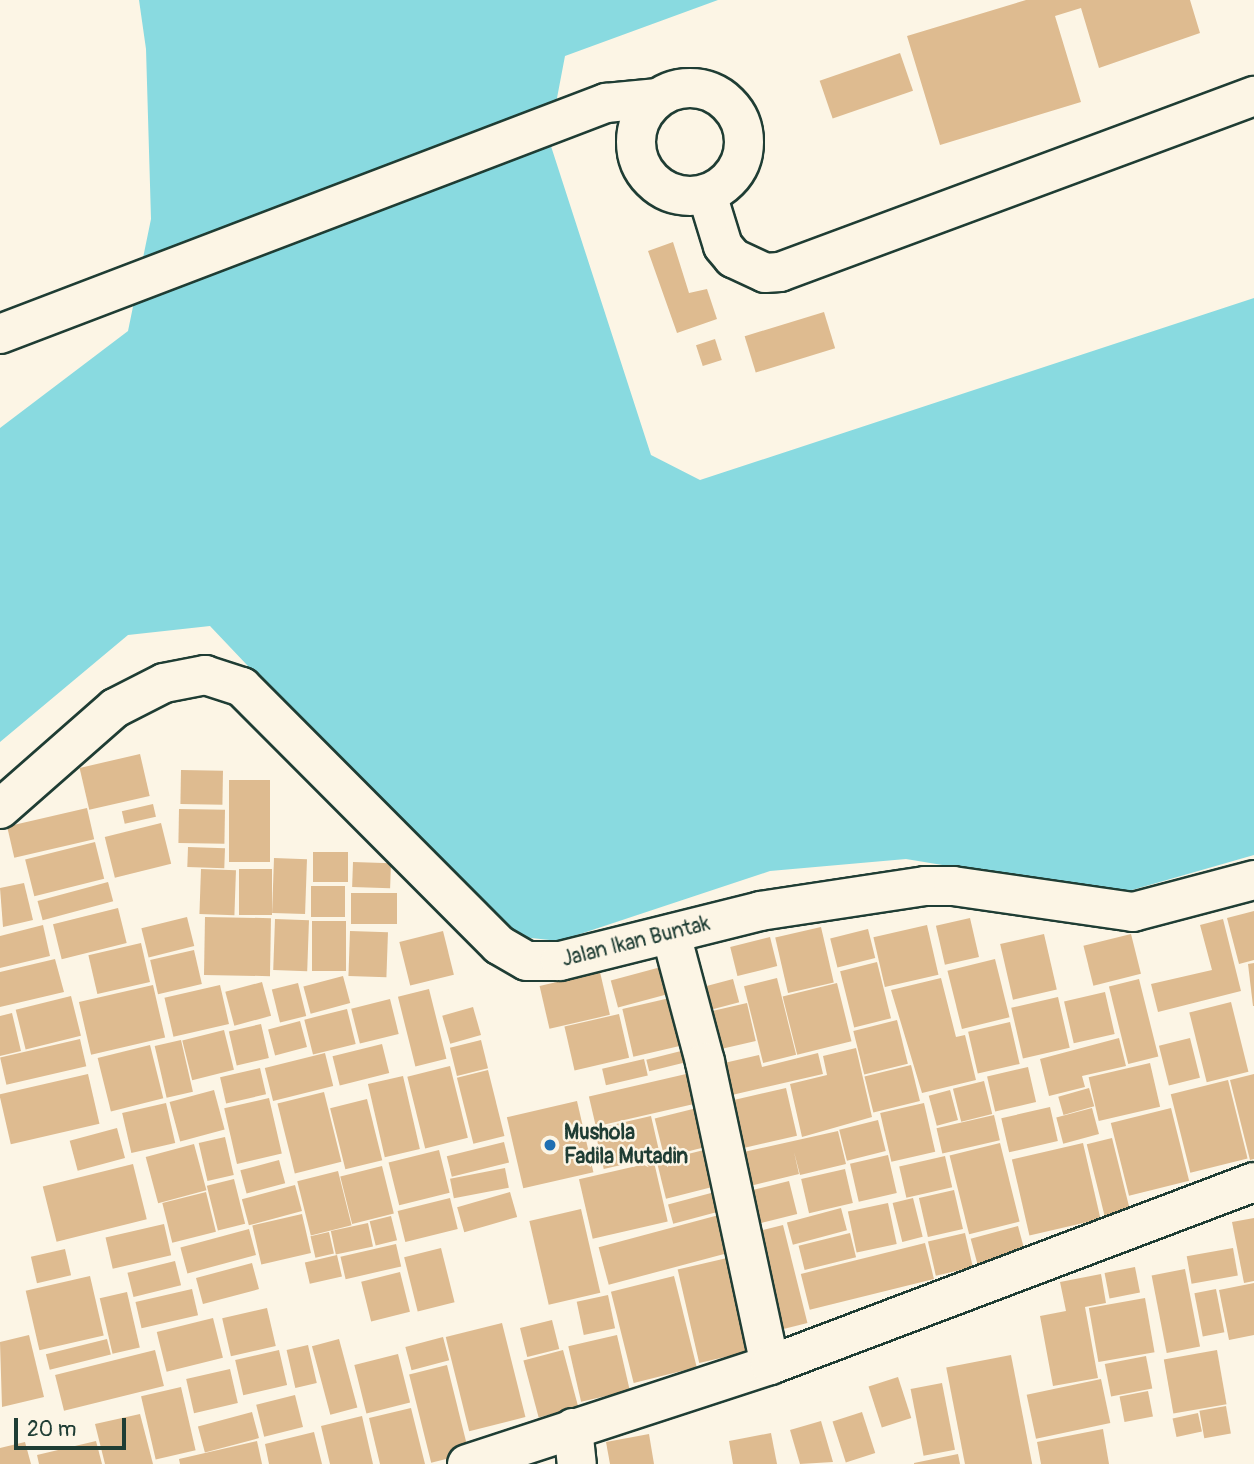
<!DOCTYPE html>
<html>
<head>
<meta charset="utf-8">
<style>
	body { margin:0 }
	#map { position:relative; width:1254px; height:1464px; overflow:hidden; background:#fcf5e5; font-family:Pangolin,sans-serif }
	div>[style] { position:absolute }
	.water>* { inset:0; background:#89dae0 }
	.building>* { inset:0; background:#debb90; transform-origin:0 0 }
	.roads { filter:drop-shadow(2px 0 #1f3d34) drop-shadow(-2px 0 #1f3d34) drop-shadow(0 2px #1f3d34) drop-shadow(0 -2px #1f3d34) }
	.minor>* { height:38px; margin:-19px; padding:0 19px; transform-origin:19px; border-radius:19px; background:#fcf5e5 }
	.minor>.ring { margin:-19px; padding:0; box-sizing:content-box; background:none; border:38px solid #fcf5e5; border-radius:50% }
	.dots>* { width:19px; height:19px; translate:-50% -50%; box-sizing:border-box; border:4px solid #fcf5e5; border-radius:50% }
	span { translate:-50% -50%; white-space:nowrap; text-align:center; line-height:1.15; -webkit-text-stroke:5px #fcf5e5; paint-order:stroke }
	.street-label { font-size:21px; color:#1f3d34 }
	.poi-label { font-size:21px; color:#1f3d34; font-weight:700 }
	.left { translate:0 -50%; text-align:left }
	.scale { position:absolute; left:14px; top:1418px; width:112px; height:32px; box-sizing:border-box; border:4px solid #1f3d34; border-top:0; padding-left:9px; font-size:21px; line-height:24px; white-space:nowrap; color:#1f3d34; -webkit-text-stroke:5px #fcf5e5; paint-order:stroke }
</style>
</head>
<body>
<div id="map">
	<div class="water">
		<i style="clip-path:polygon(139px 0,718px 0,565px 56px,549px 140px,651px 455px,700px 480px,1254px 298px,1254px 855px,1118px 894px,906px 859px,770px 871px,559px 941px,503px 935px,210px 626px,128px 635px,0 742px,0 428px,128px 331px,151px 219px,146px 49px)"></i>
	</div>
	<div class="building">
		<i style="clip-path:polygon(1026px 0,1190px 0,1200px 33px,1099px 68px,1081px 8px,1055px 16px,1081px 102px,940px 145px,907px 36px)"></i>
		<i style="left:900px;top:53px;width:40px;height:85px;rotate:71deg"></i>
		<i style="clip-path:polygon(673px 242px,689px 293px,707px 289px,717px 319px,677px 333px,648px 251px)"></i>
		<i style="left:824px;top:312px;width:38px;height:83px;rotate:73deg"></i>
		<i style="left:715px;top:339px;width:22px;height:20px;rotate:72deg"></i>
		<i style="left:140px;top:754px;width:43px;height:62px;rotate:77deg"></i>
		<i style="left:181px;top:770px;width:42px;height:34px;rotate:1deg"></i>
		<i style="left:229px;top:780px;width:41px;height:82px"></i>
		<i style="left:153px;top:804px;width:13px;height:32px;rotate:77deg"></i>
		<i style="left:87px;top:808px;width:32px;height:82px;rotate:77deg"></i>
		<i style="left:179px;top:809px;width:46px;height:34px;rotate:1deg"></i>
		<i style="left:161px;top:823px;width:42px;height:58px;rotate:76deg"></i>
		<i style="left:95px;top:842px;width:38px;height:72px;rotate:76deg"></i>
		<i style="left:188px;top:847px;width:37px;height:20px;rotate:2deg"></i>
		<i style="left:348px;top:852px;width:30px;height:35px;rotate:90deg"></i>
		<i style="left:274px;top:858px;width:33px;height:55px;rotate:2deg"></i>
		<i style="left:353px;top:862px;width:38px;height:25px;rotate:2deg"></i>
		<i style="left:201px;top:869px;width:35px;height:45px;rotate:2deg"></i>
		<i style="left:239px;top:869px;width:33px;height:46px"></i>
		<i style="left:108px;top:882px;width:20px;height:73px;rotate:75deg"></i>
		<i style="clip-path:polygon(24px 883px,33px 920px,3px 927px,0 888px)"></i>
		<i style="left:311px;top:886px;width:34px;height:31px"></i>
		<i style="left:351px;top:893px;width:46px;height:31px"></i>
		<i style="left:118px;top:908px;width:36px;height:67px;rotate:76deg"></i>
		<i style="clip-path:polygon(1254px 911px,1254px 960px,1239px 964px,1227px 918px)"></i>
		<i style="left:187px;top:917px;width:30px;height:47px;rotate:76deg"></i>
		<i style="left:205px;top:917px;width:66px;height:58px;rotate:1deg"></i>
		<i style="left:970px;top:918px;width:40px;height:35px;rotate:77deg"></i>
		<i style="left:275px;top:919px;width:34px;height:51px;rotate:2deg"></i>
		<i style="clip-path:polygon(1223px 919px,1241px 991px,1158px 1012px,1151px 984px,1212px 970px,1200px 925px)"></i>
		<i style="left:312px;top:921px;width:34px;height:50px"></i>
		<i style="clip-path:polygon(43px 925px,50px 956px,0 968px,0 936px)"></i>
		<i style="left:927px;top:925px;width:51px;height:55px;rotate:77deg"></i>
		<i style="left:821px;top:927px;width:57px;height:47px;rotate:77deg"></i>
		<i style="left:868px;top:929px;width:30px;height:39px;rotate:76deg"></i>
		<i style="left:350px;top:931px;width:38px;height:45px;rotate:2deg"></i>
		<i style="left:443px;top:931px;width:45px;height:45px;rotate:76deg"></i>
		<i style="left:1044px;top:934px;width:57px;height:45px;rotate:77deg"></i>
		<i style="left:1131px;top:934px;width:41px;height:49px;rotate:76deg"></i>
		<i style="left:770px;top:937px;width:30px;height:41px;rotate:76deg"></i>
		<i style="left:141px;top:943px;width:40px;height:54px;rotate:77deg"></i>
		<i style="left:194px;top:950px;width:35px;height:45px;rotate:77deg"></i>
		<i style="clip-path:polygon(55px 959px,64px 992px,0 1007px,0 972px)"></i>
		<i style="left:995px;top:959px;width:60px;height:49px;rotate:76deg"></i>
		<i style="left:877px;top:962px;width:58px;height:38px;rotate:76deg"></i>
		<i style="clip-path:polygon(1254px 963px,1254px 1006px,1253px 1006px,1248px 964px)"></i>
		<i style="left:661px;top:967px;width:28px;height:52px;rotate:75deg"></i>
		<i style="left:600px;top:972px;width:44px;height:62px;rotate:77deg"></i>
		<i style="left:343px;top:976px;width:28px;height:41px;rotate:75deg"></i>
		<i style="left:777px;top:978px;width:79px;height:34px;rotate:76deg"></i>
		<i style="clip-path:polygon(941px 978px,956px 1037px,965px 1035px,976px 1080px,922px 1093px,891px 990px)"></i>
		<i style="left:733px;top:979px;width:24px;height:42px;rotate:75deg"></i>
		<i style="left:1139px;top:979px;width:80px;height:31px;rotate:76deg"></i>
		<i style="left:262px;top:982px;width:35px;height:38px;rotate:75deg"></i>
		<i style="left:298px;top:983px;width:34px;height:27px;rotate:76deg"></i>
		<i style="left:837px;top:983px;width:60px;height:56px;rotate:76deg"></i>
		<i style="left:153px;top:985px;width:54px;height:76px;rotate:77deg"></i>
		<i style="left:220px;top:985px;width:40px;height:57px;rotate:77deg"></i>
		<i style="left:429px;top:989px;width:72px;height:32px;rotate:76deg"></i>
		<i style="left:1105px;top:992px;width:43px;height:42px;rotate:77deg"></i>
		<i style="left:71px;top:996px;width:41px;height:57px;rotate:76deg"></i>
		<i style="left:674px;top:997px;width:49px;height:53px;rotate:77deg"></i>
		<i style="left:1058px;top:997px;width:52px;height:48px;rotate:77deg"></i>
		<i style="left:390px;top:999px;width:36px;height:40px;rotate:76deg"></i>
		<i style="left:1231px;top:1002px;width:72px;height:43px;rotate:76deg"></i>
		<i style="left:747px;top:1003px;width:39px;height:49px;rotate:77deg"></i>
		<i style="left:473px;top:1007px;width:29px;height:32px;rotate:74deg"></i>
		<i style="left:347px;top:1009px;width:36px;height:44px;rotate:76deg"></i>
		<i style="clip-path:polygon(12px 1013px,21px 1051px,0 1056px,0 1016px)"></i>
		<i style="left:619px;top:1014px;width:45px;height:56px;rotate:77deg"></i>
		<i style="left:897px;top:1020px;width:45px;height:45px;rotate:76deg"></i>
		<i style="left:300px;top:1021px;width:27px;height:33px;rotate:75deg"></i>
		<i style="left:1010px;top:1022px;width:43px;height:43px;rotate:77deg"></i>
		<i style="left:261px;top:1024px;width:35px;height:33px;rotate:77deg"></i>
		<i style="left:224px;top:1030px;width:41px;height:43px;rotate:76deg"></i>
		<i style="clip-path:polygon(1119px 1038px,1126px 1066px,1082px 1076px,1085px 1087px,1049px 1096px,1040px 1059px)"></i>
		<i style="left:1190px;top:1038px;width:41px;height:32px;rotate:76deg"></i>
		<i style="left:80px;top:1039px;width:28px;height:82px;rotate:77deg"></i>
		<i style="left:181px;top:1040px;width:53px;height:27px;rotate:77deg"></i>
		<i style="left:481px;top:1040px;width:29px;height:32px;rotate:76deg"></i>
		<i style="left:382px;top:1044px;width:30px;height:51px;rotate:76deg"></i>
		<i style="left:150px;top:1045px;width:55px;height:54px;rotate:76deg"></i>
		<i style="clip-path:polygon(856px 1048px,872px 1117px,802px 1137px,790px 1084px,827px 1075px,823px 1056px)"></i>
		<i style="left:689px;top:1049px;width:12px;height:44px;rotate:76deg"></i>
		<i style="left:325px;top:1053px;width:34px;height:62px;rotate:76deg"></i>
		<i style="clip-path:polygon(818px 1053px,823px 1074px,719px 1098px,711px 1066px,759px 1055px,762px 1067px)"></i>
		<i style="left:644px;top:1059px;width:17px;height:43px;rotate:77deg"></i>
		<i style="left:1150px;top:1063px;width:45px;height:63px;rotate:77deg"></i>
		<i style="left:911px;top:1065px;width:37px;height:48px;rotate:76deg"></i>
		<i style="left:450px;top:1066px;width:74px;height:44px;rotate:76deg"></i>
		<i style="left:1028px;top:1067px;width:36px;height:42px;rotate:77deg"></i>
		<i style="left:260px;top:1068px;width:27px;height:41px;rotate:77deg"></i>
		<i style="left:488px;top:1070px;width:68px;height:32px;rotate:76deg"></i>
		<i style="left:699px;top:1071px;width:31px;height:113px;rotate:77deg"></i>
		<i style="left:88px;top:1074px;width:51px;height:91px;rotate:77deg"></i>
		<i style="clip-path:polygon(1254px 1074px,1254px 1159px,1250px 1160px,1230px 1080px)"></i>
		<i style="left:403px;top:1076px;width:75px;height:36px;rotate:77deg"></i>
		<i style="left:1228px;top:1080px;width:81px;height:59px;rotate:76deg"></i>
		<i style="left:984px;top:1081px;width:34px;height:32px;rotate:76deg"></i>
		<i style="left:786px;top:1088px;width:49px;height:68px;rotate:77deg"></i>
		<i style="left:1089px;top:1088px;width:19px;height:32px;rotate:74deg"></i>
		<i style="left:214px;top:1090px;width:41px;height:46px;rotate:75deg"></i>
		<i style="left:950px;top:1090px;width:31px;height:22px;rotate:75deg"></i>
		<i style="left:324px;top:1092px;width:72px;height:48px;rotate:76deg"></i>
		<i style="left:269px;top:1098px;width:57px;height:46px;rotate:77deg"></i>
		<i style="left:367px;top:1099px;width:63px;height:38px;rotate:76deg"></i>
		<i style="left:577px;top:1101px;width:73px;height:72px;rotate:77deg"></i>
		<i style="left:166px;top:1103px;width:41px;height:45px;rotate:77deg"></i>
		<i style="left:924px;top:1103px;width:50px;height:45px;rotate:77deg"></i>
		<i style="left:709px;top:1105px;width:40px;height:56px;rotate:76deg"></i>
		<i style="left:1050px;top:1107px;width:35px;height:50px;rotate:77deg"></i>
		<i style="left:1092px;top:1108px;width:27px;height:37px;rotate:75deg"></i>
		<i style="left:1171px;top:1108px;width:75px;height:62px;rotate:76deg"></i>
		<i style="left:994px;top:1115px;width:26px;height:59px;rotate:77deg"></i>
		<i style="left:651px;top:1116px;width:41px;height:58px;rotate:77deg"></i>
		<i style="left:878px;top:1120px;width:32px;height:40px;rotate:76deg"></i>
		<i style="left:117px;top:1128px;width:31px;height:49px;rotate:75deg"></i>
		<i style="clip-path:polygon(838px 1131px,846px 1164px,800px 1175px,794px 1152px,799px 1174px,738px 1189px,730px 1155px)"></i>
		<i style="left:225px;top:1137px;width:39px;height:27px;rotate:77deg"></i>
		<i style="left:1112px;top:1138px;width:76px;height:26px;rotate:76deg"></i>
		<i style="left:504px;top:1142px;width:21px;height:59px;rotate:76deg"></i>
		<i style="left:1000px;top:1143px;width:81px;height:52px;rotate:76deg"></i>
		<i style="left:1083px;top:1143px;width:78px;height:73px;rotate:77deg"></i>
		<i style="left:194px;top:1144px;width:48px;height:50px;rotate:75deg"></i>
		<i style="left:716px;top:1147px;width:38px;height:61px;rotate:76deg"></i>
		<i style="left:439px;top:1150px;width:44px;height:52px;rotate:76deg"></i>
		<i style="left:888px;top:1155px;width:39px;height:39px;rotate:77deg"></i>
		<i style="left:945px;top:1156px;width:32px;height:47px;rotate:77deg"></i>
		<i style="left:279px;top:1160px;width:24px;height:40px;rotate:75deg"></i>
		<i style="left:654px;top:1162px;width:61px;height:77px;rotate:77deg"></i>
		<i style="left:133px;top:1164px;width:57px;height:93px;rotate:76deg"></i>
		<i style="left:382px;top:1166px;width:49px;height:43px;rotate:76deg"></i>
		<i style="left:505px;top:1168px;width:20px;height:56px;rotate:79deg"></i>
		<i style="left:845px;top:1169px;width:35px;height:45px;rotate:77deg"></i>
		<i style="left:338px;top:1171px;width:56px;height:42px;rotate:76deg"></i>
		<i style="left:234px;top:1179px;width:46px;height:28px;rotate:76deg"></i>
		<i style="left:789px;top:1181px;width:34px;height:54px;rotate:76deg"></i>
		<i style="left:295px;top:1185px;width:27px;height:55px;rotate:75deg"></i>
		<i style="left:726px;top:1189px;width:20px;height:60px;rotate:75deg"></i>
		<i style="left:954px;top:1190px;width:40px;height:36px;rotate:77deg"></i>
		<i style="left:206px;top:1192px;width:41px;height:45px;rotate:76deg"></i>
		<i style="left:510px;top:1192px;width:26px;height:55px;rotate:74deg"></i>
		<i style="left:450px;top:1198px;width:32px;height:54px;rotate:76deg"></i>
		<i style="left:913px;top:1198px;width:40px;height:21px;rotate:76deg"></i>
		<i style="left:888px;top:1203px;width:42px;height:41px;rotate:78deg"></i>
		<i style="left:841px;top:1208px;width:23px;height:56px;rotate:75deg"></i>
		<i style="left:581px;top:1209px;width:86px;height:53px;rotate:77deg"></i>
		<i style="left:730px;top:1212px;width:39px;height:136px;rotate:75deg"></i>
		<i style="left:302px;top:1214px;width:40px;height:51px;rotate:77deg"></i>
		<i style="left:391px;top:1216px;width:25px;height:22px;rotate:76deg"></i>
		<i style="clip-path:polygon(1254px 1218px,1254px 1281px,1244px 1283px,1232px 1222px)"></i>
		<i style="left:368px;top:1223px;width:24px;height:38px;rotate:78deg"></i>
		<i style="left:164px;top:1224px;width:32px;height:60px;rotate:77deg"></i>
		<i style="left:783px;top:1225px;width:101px;height:39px;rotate:76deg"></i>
		<i style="left:1018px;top:1226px;width:27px;height:49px;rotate:75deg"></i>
		<i style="left:249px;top:1229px;width:27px;height:71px;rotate:75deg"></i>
		<i style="left:329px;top:1232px;width:22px;height:19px;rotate:77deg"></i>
		<i style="left:850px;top:1233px;width:25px;height:53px;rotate:76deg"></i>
		<i style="left:965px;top:1233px;width:35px;height:38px;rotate:77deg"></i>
		<i style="left:925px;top:1243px;width:37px;height:128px;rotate:76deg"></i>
		<i style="left:396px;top:1244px;width:23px;height:57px;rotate:77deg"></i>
		<i style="left:441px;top:1248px;width:56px;height:38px;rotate:76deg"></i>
		<i style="left:1233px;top:1248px;width:28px;height:47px;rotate:80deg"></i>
		<i style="left:65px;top:1249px;width:27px;height:35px;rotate:77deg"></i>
		<i style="left:337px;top:1255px;width:22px;height:33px;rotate:77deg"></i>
		<i style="left:740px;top:1255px;width:96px;height:64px;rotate:77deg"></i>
		<i style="left:175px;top:1261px;width:25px;height:49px;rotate:76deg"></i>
		<i style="left:252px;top:1263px;width:27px;height:58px;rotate:75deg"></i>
		<i style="left:1135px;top:1267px;width:26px;height:31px;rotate:79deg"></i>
		<i style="left:1185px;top:1269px;width:79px;height:34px;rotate:79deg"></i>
		<i style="left:400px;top:1272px;width:41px;height:40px;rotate:76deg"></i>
		<i style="clip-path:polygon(1101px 1274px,1106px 1303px,1085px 1307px,1098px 1378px,1053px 1386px,1040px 1316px,1066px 1311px,1060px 1282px)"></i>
		<i style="left:90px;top:1276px;width:61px;height:66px;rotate:77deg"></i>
		<i style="left:674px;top:1276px;width:94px;height:65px;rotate:76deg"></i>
		<i style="clip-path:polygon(1254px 1283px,1254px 1335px,1229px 1340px,1219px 1290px)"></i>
		<i style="left:192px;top:1289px;width:27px;height:58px;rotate:77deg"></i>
		<i style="left:1216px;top:1289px;width:44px;height:22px;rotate:79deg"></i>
		<i style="left:127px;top:1292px;width:57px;height:28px;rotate:77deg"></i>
		<i style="left:608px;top:1295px;width:34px;height:32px;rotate:78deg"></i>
		<i style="left:1145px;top:1298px;width:55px;height:57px;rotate:80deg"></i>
		<i style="left:267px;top:1308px;width:39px;height:46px;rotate:77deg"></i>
		<i style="left:213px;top:1318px;width:41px;height:58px;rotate:76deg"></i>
		<i style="left:552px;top:1320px;width:30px;height:33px;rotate:76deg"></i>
		<i style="left:502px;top:1323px;width:97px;height:58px;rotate:76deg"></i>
		<i style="clip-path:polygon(29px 1335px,44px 1397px,2px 1407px,0 1342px)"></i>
		<i style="left:617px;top:1335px;width:57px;height:50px;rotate:77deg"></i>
		<i style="left:443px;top:1337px;width:24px;height:39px;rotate:75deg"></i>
		<i style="left:107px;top:1339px;width:16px;height:63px;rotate:76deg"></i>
		<i style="left:339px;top:1339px;width:71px;height:28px;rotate:75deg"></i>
		<i style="left:308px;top:1345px;width:39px;height:22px;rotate:77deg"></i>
		<i style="left:155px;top:1350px;width:37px;height:103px;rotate:76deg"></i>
		<i style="left:279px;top:1350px;width:36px;height:45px;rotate:77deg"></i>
		<i style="left:563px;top:1350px;width:59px;height:41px;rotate:75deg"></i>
		<i style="left:1217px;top:1350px;width:55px;height:54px;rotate:80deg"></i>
		<i style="left:398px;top:1354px;width:50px;height:45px;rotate:76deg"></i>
		<i style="left:1011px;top:1355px;width:111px;height:66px;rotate:79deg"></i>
		<i style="left:1146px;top:1356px;width:33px;height:42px;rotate:79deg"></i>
		<i style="left:447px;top:1365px;width:91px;height:39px;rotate:76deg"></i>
		<i style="left:230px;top:1369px;width:35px;height:45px;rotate:77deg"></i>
		<i style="left:898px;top:1377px;width:43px;height:31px;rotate:72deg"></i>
		<i style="left:1101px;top:1379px;width:45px;height:76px;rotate:78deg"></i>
		<i style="left:942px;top:1383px;width:68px;height:32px;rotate:79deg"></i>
		<i style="left:181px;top:1387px;width:65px;height:41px;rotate:77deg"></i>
		<i style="left:1148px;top:1391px;width:26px;height:29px;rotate:79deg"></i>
		<i style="left:295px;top:1395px;width:33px;height:40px;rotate:76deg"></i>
		<i style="left:1226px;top:1406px;width:28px;height:27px;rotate:80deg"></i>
		<i style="clip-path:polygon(411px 1408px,425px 1464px,380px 1464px,369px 1418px)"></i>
		<i style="left:252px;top:1412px;width:27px;height:56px;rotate:75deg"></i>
		<i style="left:862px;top:1412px;width:43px;height:31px;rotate:72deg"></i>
		<i style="left:1198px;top:1413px;width:19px;height:26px;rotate:78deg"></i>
		<i style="clip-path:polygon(140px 1414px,153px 1464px,105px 1464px,95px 1424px)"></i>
		<i style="clip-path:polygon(362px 1416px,373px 1464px,330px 1464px,321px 1426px)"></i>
		<i style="clip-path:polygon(821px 1421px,833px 1462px,800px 1464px,790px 1430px)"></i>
		<i style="clip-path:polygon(1103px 1429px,1109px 1464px,1041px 1464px,1037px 1442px)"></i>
		<i style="clip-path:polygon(314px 1432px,322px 1464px,269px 1464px,265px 1444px)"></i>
		<i style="clip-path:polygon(771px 1433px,777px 1464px,733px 1464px,729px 1441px)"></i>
		<i style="clip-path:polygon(649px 1434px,654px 1464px,610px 1464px,606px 1442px)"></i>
		<i style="clip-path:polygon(96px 1441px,102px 1464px,39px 1464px,37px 1455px)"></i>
		<i style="clip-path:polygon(257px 1441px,262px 1464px,180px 1464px,179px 1459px)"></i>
		<i style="clip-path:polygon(25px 1442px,31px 1464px,0 1464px,0 1448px)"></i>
		<i style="clip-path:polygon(958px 1454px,960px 1464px,914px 1464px,914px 1463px)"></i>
	</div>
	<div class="roads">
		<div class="minor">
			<i class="ring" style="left:636px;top:88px;width:70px;height:70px"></i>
			<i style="left:707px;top:194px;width:54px;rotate:72.9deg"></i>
			<i style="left:723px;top:246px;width:16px;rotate:50deg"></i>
			<i style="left:733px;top:258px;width:35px;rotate:25deg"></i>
			<i style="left:765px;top:273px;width:15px;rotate:-4deg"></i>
			<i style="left:780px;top:272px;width:506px;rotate:-20.37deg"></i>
			<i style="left:0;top:334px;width:649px;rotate:-20.87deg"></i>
			<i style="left:606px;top:103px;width:50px;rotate:-5.7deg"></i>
			<i style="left:0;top:809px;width:153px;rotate:-41.3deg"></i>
			<i style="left:115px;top:708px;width:55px;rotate:-27deg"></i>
			<i style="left:164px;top:683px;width:42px;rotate:-11deg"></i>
			<i style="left:205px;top:675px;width:39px;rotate:18deg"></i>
			<i style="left:242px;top:687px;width:364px;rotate:45.1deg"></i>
			<i style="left:499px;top:945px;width:32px;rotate:30deg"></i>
			<i style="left:527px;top:961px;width:33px"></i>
			<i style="left:560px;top:961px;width:206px;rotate:-14deg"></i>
			<i style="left:760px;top:911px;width:167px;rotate:-8.6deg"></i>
			<i style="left:925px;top:886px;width:28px"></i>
			<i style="left:953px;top:886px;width:182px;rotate:8.2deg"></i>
			<i style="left:1133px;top:912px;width:125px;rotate:-14.8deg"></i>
			<i style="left:671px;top:934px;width:132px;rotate:75.1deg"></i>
			<i style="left:705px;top:1062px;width:310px;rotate:77.9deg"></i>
			<i style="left:573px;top:1428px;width:36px;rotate:84deg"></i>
			<i style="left:467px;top:1464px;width:319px;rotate:-18.1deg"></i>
			<i style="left:770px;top:1365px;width:517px;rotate:-20.71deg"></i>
		</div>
	</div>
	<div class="dots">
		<i style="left:550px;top:1145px;background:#1f6fb2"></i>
	</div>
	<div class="street-label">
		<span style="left:636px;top:942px;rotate:-14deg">Jalan Ikan Buntak</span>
	</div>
	<div class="poi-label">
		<span class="left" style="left:564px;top:1145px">Mushola<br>Fadila Mutadin</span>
	</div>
	<div class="scale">20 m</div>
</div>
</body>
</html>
